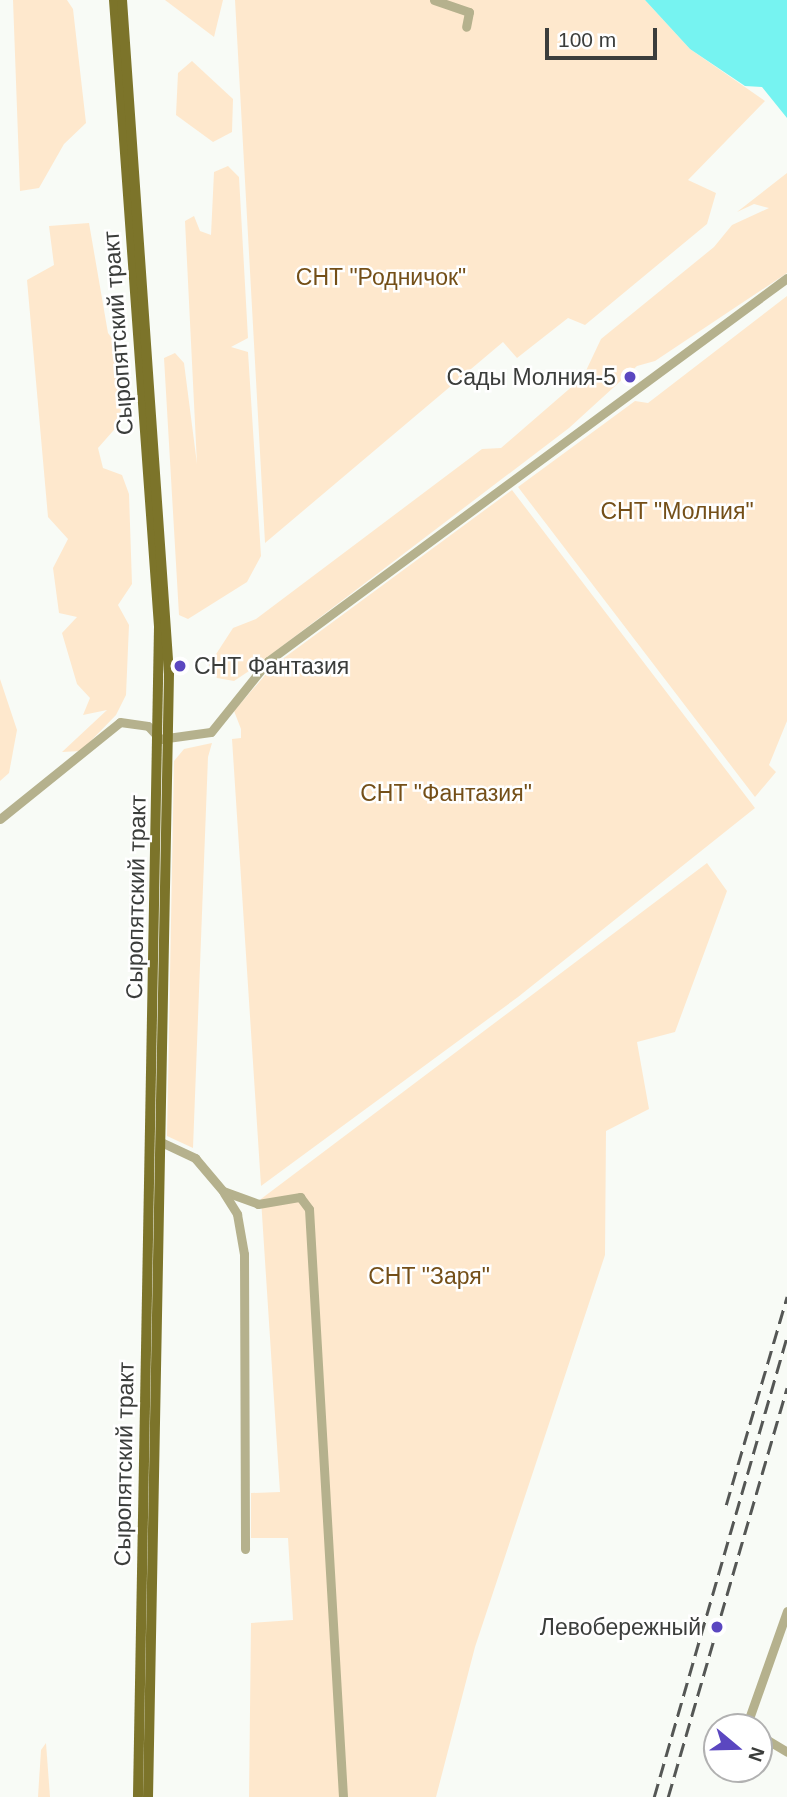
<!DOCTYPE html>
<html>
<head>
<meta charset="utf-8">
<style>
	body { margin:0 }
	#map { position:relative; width:787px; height:1797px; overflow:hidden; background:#f8fbf6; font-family:Helvetica,sans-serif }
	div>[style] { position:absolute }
	.green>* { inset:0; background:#fee8cd }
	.water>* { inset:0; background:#76f3f1 }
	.minor>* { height:9px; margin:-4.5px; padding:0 4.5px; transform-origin:4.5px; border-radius:4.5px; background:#b5b18d }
	.major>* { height:10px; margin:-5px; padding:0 5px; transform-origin:5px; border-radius:5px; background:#7c742a }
	.rail>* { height:2.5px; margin-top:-1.25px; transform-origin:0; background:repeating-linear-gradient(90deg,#555755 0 14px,transparent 0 21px) }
	.dots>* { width:19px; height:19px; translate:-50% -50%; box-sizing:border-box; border:4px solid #fff; border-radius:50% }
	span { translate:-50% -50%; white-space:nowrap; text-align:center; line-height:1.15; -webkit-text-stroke:5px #fff; paint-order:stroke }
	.park-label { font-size:23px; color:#744f18 }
	.street-label { font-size:23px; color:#3b3d3b }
	.poi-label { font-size:23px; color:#3b3d3b }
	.right { translate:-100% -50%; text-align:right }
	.left { translate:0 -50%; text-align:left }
	.north { position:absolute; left:703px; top:1713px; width:70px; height:70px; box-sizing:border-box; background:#fff; border:2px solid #b1b1b1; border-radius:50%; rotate:109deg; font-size:19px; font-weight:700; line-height:28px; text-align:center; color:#3b3d3b }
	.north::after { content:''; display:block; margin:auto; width:24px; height:32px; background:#5b47c0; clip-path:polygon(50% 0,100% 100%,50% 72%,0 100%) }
	.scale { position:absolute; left:545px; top:28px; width:112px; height:32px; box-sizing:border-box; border:4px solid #3b3d3b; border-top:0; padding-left:9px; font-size:21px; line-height:24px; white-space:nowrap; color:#3b3d3b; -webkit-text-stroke:5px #fff; paint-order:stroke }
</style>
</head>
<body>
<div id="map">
	<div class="green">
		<i style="clip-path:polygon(13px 0,67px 0,73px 9px,86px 123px,64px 144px,39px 188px,20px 191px)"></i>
		<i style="clip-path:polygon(165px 0,223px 0,214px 37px)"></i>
		<i style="clip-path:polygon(235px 0,645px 0,690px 49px,765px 101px,688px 180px,716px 193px,707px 224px,585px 325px,568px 318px,517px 358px,503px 342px,265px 543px)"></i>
		<i style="clip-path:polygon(192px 61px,233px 99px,232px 132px,213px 142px,176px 115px,178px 73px)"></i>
		<i style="clip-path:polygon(228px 166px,239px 177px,248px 338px,231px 347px,248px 352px,261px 556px,247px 582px,188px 619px,179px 615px,164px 358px,175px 353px,184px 363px,197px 464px,185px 221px,194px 216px,200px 231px,211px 235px,214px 172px)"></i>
		<i style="clip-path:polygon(787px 173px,787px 273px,655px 361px,637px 366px,569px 428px,252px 669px,234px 681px,217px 678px,209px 665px,233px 628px,256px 619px,482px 449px,501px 448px,583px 377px,601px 339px,714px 247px,732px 225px,769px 208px,754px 204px,737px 212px)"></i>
		<i style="clip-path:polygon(89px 223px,108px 333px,123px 353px,120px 423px,98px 448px,103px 468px,122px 475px,129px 494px,132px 584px,118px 605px,129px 625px,126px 695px,116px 715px,81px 751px,62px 752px,107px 710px,83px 715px,90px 698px,77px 684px,62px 633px,77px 617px,59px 613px,53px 568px,68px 539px,48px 517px,27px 280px,54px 265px,49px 226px)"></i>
		<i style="clip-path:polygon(787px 296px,787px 721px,769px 765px,776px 772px,755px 797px,518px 487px,635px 401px,648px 403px)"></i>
		<i style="clip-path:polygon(512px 490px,755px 808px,518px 997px,261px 1186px,232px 739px,241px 738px,241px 729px,234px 711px,273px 666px)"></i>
		<i style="clip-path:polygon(0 679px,17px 730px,9px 773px,0 781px)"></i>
		<i style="clip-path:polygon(212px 743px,208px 757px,193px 1148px,167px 1136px,174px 761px,184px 749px)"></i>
		<i style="clip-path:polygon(707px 863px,727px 891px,675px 1032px,637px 1042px,649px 1109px,606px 1131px,605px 1255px,475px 1647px,436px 1797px,249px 1797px,251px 1623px,293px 1620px,288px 1538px,251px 1538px,251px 1493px,280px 1492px,261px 1199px)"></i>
		<i style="clip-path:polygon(46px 1743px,50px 1797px,38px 1797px,41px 1750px)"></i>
	</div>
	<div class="water">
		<i style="clip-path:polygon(645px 0,787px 0,787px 118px,762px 87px,745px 86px,690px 49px)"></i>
	</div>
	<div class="minor">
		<i style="left:434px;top:0;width:37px;rotate:19deg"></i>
		<i style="left:469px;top:12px;width:15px;rotate:101deg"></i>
		<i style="left:0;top:819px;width:154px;rotate:-38.9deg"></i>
		<i style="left:120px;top:722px;width:28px;rotate:8deg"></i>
		<i style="left:148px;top:726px;width:18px;rotate:47deg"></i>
		<i style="left:160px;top:739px;width:51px;rotate:-7.8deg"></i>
		<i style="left:211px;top:732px;width:91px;rotate:-51.2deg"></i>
		<i style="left:268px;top:661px;width:645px;rotate:-36.43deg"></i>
		<i style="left:161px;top:1142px;width:38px;rotate:25deg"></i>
		<i style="left:195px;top:1158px;width:43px;rotate:49.7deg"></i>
		<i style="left:223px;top:1191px;width:37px;rotate:20deg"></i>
		<i style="left:258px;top:1204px;width:43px;rotate:-9.5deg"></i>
		<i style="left:300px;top:1197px;width:15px;rotate:53deg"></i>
		<i style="left:309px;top:1209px;width:589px;rotate:86.69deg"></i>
		<i style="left:224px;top:1193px;width:25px;rotate:58deg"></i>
		<i style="left:237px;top:1214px;width:41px;rotate:80.1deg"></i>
		<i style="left:244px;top:1254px;width:295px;rotate:89.8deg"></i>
		<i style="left:746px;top:1727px;width:123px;rotate:-70.5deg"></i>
		<i style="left:759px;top:1735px;width:33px;rotate:31deg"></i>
	</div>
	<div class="major">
		<i style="left:114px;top:0;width:629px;rotate:85.89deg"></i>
		<i style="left:159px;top:627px;width:1170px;rotate:91.03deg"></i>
		<i style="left:122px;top:0;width:675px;rotate:86.01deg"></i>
		<i style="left:169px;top:673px;width:1124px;rotate:91.07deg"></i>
	</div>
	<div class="rail">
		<i style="left:726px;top:1505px;width:217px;rotate:-73.7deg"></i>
		<i style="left:654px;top:1797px;width:479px;rotate:-73.9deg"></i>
		<i style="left:668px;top:1797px;width:426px;rotate:-73.8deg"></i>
	</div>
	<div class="dots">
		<i style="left:630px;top:377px;background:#5b47c0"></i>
		<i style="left:180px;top:666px;background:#5b47c0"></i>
		<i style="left:717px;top:1627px;background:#5b47c0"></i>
	</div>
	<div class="park-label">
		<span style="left:381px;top:277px">СНТ "Родничок"</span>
		<span style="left:677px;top:511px">СНТ "Молния"</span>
		<span style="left:446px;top:793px">СНТ "Фантазия"</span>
		<span style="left:429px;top:1276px">СНТ "Заря"</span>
	</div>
	<div class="street-label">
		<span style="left:118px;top:333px;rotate:-94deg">Сыропятский тракт</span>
		<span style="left:136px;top:897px;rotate:-89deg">Сыропятский тракт</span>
		<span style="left:124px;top:1464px;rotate:-89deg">Сыропятский тракт</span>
	</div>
	<div class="poi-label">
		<span class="right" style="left:616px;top:377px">Сады Молния-5</span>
		<span class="left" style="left:194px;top:666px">СНТ Фантазия</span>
		<span class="right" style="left:701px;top:1627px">Левобережный</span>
	</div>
	<div class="north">N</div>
	<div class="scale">100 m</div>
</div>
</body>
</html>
